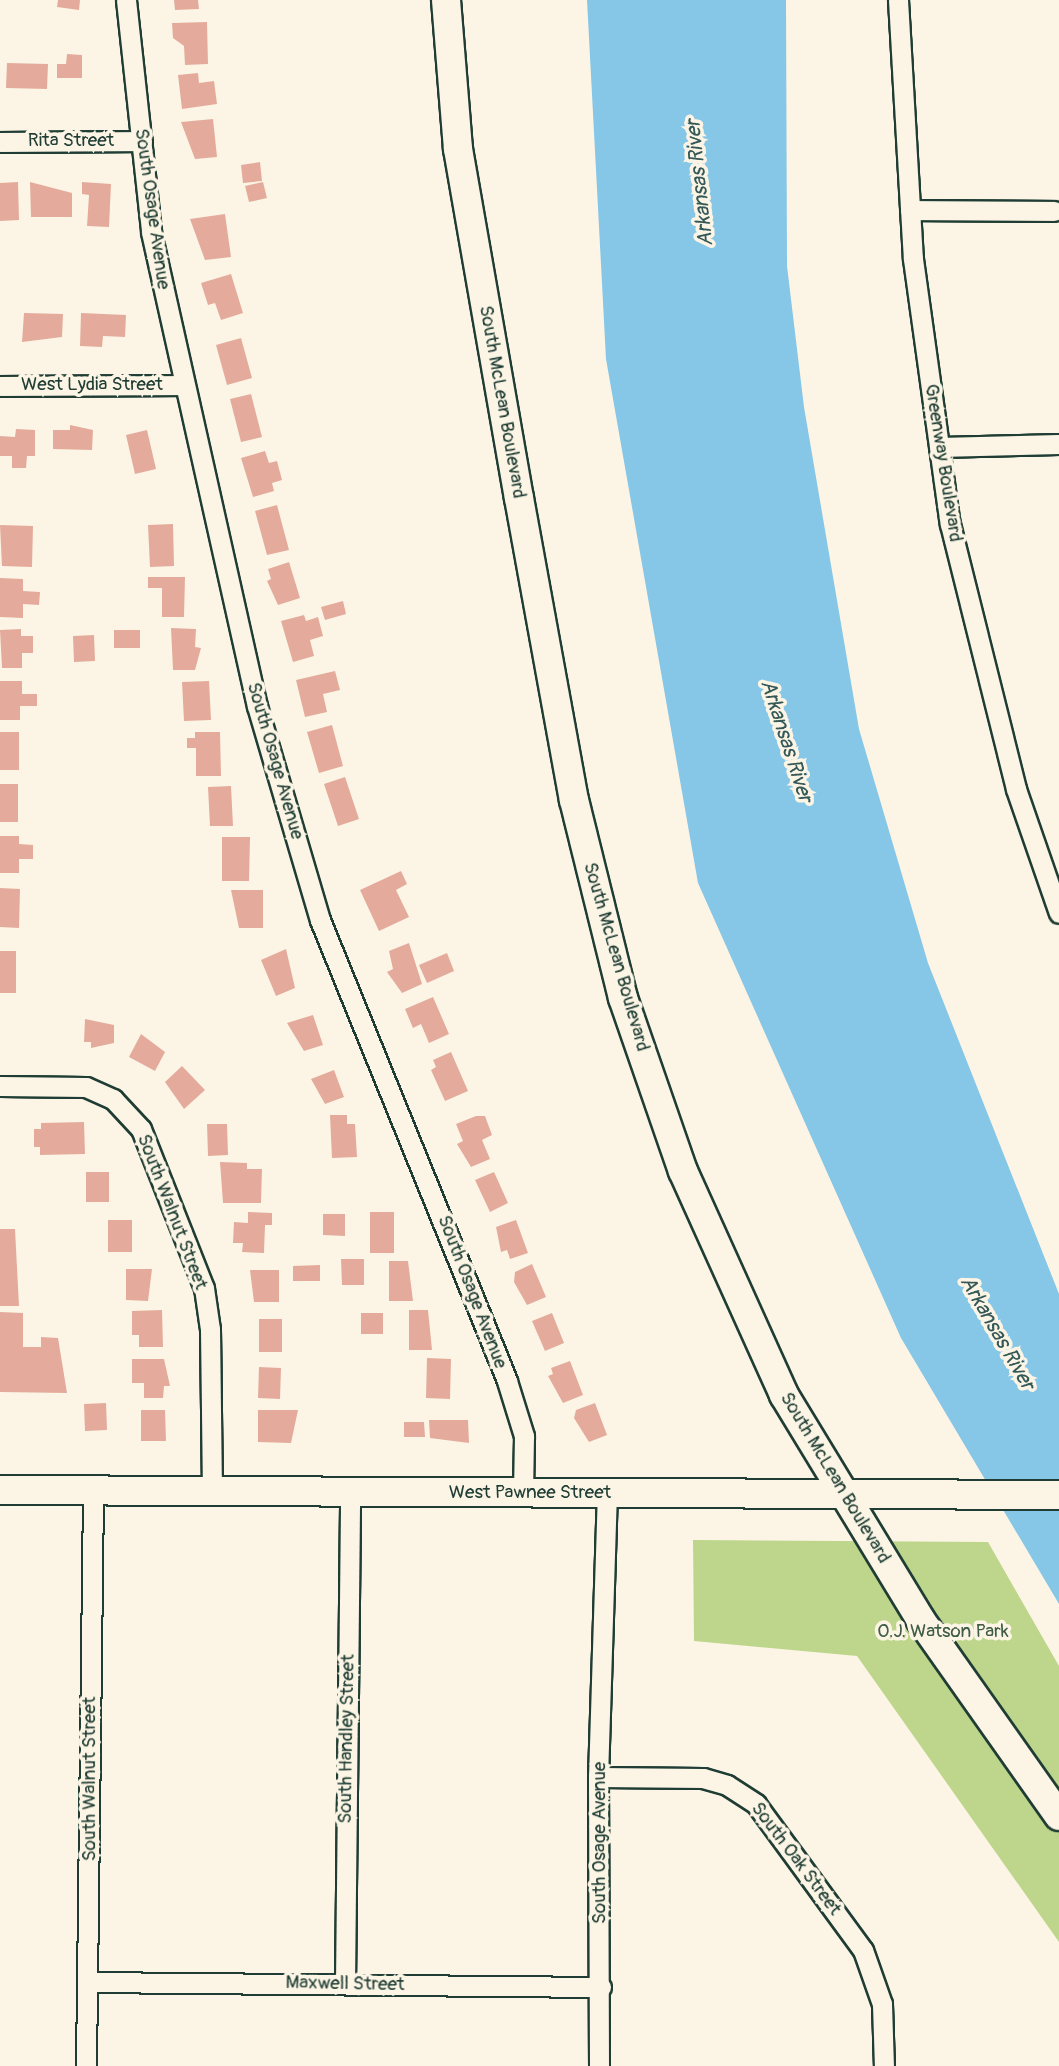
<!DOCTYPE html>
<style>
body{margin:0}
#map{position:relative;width:1059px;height:2066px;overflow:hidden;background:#fcf5e5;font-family:Pangolin,sans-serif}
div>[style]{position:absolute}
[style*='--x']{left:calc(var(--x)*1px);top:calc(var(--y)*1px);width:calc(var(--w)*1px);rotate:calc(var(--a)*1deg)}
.green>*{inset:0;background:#bed68c}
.water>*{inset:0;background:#86c6e7}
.building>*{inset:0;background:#e4ab9c}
.roads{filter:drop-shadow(2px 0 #1f3d34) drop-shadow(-2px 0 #1f3d34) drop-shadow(0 2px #1f3d34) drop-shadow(0 -2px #1f3d34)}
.street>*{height:19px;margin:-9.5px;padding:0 9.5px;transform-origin:9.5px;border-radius:9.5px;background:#fcf5e5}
.secondary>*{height:28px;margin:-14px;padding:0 14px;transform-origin:14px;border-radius:14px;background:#fcf5e5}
span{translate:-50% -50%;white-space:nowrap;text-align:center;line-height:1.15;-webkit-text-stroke:7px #fcf5e5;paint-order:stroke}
.street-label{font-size:19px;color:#1f3d34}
.park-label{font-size:19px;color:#3f5c46}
.water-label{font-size:21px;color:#345858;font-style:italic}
</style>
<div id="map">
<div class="green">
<div style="clip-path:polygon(693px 1540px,988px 1542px,1059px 1666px,1059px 1942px,857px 1656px,694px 1641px)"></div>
</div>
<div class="water">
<div style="clip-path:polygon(587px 0,786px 0,787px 266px,804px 407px,859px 729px,928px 963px,1059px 1294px,1059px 1604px,901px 1338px,698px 883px,606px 359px)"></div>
</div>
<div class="building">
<div style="clip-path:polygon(58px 0,80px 0,79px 10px,57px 7px)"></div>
<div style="clip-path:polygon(174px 0,198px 0,199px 9px,175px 10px)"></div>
<div style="clip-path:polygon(207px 22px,208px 64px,185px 65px,184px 46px,173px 38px,172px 23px)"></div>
<div style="clip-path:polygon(67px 54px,82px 55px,82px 78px,57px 78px,57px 64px,66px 64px)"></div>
<div style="clip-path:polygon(7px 63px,48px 64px,47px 89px,6px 88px)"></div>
<div style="clip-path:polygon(198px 73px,199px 83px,214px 81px,217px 104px,182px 109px,178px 75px)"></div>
<div style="clip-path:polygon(213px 119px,217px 157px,195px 159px,181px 122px)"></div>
<div style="clip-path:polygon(260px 162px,262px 181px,243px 183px,241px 165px)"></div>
<div style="clip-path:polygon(18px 182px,19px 220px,0 221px,0 183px)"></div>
<div style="clip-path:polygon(30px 182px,72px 193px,72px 217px,31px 217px)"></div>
<div style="clip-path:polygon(82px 182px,111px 184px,109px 227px,87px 226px,89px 195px,82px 194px)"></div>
<div style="clip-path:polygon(263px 182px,267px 198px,249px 202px,245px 186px)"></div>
<div style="clip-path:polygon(225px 214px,231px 257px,205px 260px,190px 219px)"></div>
<div style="clip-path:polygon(231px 274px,243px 313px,221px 320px,215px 303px,208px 305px,201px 283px)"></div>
<div style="clip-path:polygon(24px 313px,63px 314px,62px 337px,22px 342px)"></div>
<div style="clip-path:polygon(81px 313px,126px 315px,125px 337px,103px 336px,102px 347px,80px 346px)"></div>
<div style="clip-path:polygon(241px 338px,252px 378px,227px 385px,216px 345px)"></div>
<div style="clip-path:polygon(251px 394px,262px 437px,241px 442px,230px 399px)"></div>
<div style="clip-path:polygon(70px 425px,93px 430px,92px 450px,53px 449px,53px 430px,70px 430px)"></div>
<div style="clip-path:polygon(16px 429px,35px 430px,35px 456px,27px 456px,26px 468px,12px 468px,12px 456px,0 456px,0 436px,15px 437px)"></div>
<div style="clip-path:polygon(147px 430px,156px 469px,135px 474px,126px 435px)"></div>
<div style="clip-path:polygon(265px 451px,269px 463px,277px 461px,282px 480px,272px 483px,274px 491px,253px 497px,241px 458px)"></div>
<div style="clip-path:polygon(277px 505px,289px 550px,267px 555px,255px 511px)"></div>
<div style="clip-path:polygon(173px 524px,174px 566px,150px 567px,148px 525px)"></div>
<div style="clip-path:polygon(0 525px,33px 526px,32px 567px,2px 566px)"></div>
<div style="clip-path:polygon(289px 562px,300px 598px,278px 605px,267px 581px,271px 579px,268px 569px)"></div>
<div style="clip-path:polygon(148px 577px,185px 577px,184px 617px,162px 617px,162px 588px,148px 588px)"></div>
<div style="clip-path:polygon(0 578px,23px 579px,23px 591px,40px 592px,39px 605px,23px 604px,23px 618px,0 617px)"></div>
<div style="clip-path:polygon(343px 601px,346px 614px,325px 620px,321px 607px)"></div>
<div style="clip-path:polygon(304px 615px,306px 621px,318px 617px,323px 636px,310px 640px,314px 656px,293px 662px,281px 621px)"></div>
<div style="clip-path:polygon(171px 628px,196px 629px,195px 647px,201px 648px,195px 670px,173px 670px)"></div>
<div style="clip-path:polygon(21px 629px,21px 636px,33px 636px,33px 653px,22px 653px,22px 668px,2px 668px,0 630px)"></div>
<div style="clip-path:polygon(114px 630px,140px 630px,140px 648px,114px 648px)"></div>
<div style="clip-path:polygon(94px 635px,95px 661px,74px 662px,73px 636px)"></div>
<div style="clip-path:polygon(335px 671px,340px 690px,323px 694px,327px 712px,305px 717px,296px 680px)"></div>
<div style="clip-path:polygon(0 681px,22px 681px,22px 694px,37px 694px,37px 706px,20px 706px,20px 720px,0 720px)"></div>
<div style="clip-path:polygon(209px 681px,211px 720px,184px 721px,182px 682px)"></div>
<div style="clip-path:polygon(332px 725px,343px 766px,319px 773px,307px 732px)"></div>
<div style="clip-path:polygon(0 732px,19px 732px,19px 770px,0 770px)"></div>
<div style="clip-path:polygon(195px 732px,220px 732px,221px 776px,196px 776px,196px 748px,187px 748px,187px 738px,195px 738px)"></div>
<div style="clip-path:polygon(345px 777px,359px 819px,338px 826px,324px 784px)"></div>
<div style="clip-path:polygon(0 784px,18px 784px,18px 822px,0 822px)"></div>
<div style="clip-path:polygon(231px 786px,233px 826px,210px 826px,208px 787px)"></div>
<div style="clip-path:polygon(0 836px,19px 836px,19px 844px,33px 845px,33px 859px,19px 859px,19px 873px,0 873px)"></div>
<div style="clip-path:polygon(222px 837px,250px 837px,249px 881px,222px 881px)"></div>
<div style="clip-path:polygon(401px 871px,407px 884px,396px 890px,409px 917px,379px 931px,360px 890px)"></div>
<div style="clip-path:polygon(0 888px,20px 889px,19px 928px,0 927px)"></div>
<div style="clip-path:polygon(231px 890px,263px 890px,263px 928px,239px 928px)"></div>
<div style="clip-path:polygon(409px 943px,422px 984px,402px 993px,387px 972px,393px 969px,389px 951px)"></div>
<div style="clip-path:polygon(286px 949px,295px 988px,276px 996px,261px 960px)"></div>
<div style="clip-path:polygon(0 951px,16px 951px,16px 993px,0 993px)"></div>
<div style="clip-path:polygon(447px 953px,454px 971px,427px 983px,419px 965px)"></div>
<div style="clip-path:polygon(433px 997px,449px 1034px,429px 1043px,421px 1024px,413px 1028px,405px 1009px)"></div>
<div style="clip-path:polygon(313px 1015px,323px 1045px,304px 1051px,287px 1023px)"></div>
<div style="clip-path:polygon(85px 1019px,114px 1025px,114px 1043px,91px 1048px,91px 1042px,84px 1042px)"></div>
<div style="clip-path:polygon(141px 1034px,165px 1052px,155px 1071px,129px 1057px)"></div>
<div style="clip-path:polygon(451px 1052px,468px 1091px,445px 1101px,431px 1070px,436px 1067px,433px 1060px)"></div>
<div style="clip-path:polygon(182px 1066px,205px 1090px,184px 1109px,165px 1082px)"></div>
<div style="clip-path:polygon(334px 1070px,344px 1097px,325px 1104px,311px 1079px)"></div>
<div style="clip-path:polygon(330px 1115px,347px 1115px,347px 1124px,355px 1124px,357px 1157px,332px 1158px)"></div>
<div style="clip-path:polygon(476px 1116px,485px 1116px,492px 1135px,482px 1140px,490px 1159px,471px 1167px,457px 1144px,463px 1141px,456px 1124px)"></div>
<div style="clip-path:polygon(84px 1122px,85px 1154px,40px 1155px,40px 1147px,34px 1147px,34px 1129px,41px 1129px,41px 1123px)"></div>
<div style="clip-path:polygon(207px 1124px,227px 1124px,228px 1155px,208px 1156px)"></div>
<div style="clip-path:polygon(220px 1162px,247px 1163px,247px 1169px,262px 1169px,261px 1203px,223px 1203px)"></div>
<div style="clip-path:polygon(86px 1172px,109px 1172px,109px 1202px,86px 1202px)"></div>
<div style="clip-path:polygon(494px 1172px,508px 1203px,490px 1212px,475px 1180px)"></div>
<div style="clip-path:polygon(248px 1212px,272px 1213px,272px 1225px,265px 1225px,264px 1253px,242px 1252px,243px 1243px,233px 1243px,234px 1222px,248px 1223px)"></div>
<div style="clip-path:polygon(370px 1212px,394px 1212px,394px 1253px,370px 1253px)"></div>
<div style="clip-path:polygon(323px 1214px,345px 1214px,345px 1236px,323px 1235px)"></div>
<div style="clip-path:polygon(108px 1220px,132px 1220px,132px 1252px,108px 1252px)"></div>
<div style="clip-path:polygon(516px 1220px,528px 1253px,510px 1259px,507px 1250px,501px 1252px,496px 1227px)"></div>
<div style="clip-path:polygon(0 1229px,15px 1229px,19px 1306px,0 1306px)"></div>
<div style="clip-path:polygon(341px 1259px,364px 1259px,364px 1285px,342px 1285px)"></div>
<div style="clip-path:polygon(389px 1261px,408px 1261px,413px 1301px,389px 1301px)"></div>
<div style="clip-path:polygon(532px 1264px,546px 1297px,527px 1305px,514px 1282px,515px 1272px)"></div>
<div style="clip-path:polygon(320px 1265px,320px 1281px,293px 1281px,293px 1266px)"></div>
<div style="clip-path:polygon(126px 1269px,152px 1269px,148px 1301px,126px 1300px)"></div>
<div style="clip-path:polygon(250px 1270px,279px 1270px,279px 1302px,254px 1302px)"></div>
<div style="clip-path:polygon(162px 1310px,163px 1347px,139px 1347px,139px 1335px,132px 1335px,132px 1311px)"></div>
<div style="clip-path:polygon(409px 1310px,428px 1310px,432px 1350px,409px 1350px)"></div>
<div style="clip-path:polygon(0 1312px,23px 1313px,23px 1347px,41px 1347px,41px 1337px,58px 1338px,67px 1393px,0 1392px)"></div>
<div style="clip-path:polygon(361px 1313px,383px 1313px,383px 1334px,361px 1334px)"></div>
<div style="clip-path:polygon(552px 1313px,564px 1343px,545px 1351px,532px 1321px)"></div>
<div style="clip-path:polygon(259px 1319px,282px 1319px,282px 1352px,259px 1352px)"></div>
<div style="clip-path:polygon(427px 1358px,451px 1359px,450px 1399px,426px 1398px)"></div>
<div style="clip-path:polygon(132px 1359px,164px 1359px,170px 1386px,164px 1386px,163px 1398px,144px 1398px,144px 1383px,132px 1383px)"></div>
<div style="clip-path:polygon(570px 1361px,583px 1395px,563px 1403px,548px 1376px,553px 1374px,551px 1368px)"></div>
<div style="clip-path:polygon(259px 1367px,281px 1368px,280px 1399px,258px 1398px)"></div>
<div style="clip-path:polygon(106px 1403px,107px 1430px,85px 1431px,84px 1404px)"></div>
<div style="clip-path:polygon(595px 1403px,607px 1435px,589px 1442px,574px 1418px,576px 1410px)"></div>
<div style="clip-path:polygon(141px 1410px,165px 1410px,166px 1441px,141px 1441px)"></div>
<div style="clip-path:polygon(258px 1410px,298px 1410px,291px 1443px,258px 1442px)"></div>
<div style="clip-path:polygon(429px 1420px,468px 1420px,469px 1443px,430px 1438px)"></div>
<div style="clip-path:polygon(404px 1422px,424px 1422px,425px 1437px,404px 1437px)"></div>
</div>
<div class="roads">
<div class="street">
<div style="--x:126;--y:0;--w:233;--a:83.8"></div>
<div style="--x:151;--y:232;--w:486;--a:77.4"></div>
<div style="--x:257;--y:706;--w:223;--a:73.6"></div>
<div style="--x:320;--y:920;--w:497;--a:67.9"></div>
<div style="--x:507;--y:1381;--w:58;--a:72.8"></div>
<div style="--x:524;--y:1436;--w:57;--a:91"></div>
<div style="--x:898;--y:0;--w:259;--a:86.7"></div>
<div style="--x:913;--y:259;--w:268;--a:82.1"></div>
<div style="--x:950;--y:524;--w:273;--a:76"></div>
<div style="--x:1016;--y:789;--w:131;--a:70.9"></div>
<div style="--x:0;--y:142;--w:142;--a:-0.4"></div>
<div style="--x:910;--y:210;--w:144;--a:0.4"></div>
<div style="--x:0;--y:386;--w:183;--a:-0.3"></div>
<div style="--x:939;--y:447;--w:120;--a:-1.4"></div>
<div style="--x:0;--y:1086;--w:86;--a:0.7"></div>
<div style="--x:86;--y:1087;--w:30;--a:24"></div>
<div style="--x:113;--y:1099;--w:41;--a:47"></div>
<div style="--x:141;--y:1129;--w:171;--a:68.4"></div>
<div style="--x:204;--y:1288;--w:41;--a:81.7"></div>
<div style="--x:210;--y:1329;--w:164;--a:89.3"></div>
<div style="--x:598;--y:1777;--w:105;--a:0.5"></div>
<div style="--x:703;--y:1778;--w:25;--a:16"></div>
<div style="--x:727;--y:1785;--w:35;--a:33"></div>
<div style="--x:756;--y:1804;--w:181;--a:53.8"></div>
<div style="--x:863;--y:1950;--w:57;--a:70.6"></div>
<div style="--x:882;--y:2004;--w:62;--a:88.2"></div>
<div style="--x:89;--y:1982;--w:512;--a:0.56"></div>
<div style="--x:345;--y:1984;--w:491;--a:-89.4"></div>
<div style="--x:86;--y:2066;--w:576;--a:-89.3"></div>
<div style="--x:599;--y:2066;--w:289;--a:-90.2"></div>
<div style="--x:598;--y:1777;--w:284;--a:-88.2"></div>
</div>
<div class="secondary">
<div style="--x:446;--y:0;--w:149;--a:85.4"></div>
<div style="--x:458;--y:149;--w:354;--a:80.1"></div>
<div style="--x:519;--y:498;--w:307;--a:79.7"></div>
<div style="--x:574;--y:800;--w:204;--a:76.1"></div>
<div style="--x:623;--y:998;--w:183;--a:70.9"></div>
<div style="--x:683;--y:1171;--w:246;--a:65.7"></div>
<div style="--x:784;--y:1395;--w:262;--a:58.7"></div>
<div style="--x:920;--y:1619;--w:241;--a:54.8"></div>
<div style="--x:0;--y:1490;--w:1059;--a:0.27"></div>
</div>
</div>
<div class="street-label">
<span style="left:71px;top:141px">Rita Street</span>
<span style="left:152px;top:209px;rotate:82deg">South Osage Avenue</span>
<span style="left:92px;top:385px">West Lydia Street</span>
<span style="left:502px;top:402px;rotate:80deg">South McLean Boulevard</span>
<span style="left:943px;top:463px;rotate:81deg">Greenway Boulevard</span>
<span style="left:275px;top:761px;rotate:74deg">South Osage Avenue</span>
<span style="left:616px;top:957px;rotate:74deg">South McLean Boulevard</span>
<span style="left:172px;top:1212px;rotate:69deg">South Walnut Street</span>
<span style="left:472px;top:1292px;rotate:69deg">South Osage Avenue</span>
<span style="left:835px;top:1478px;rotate:59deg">South McLean Boulevard</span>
<span style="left:530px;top:1493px">West Pawnee Street</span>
<span style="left:347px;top:1739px;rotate:-89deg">South Handley Street</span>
<span style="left:90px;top:1779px;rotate:-90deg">South Walnut Street</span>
<span style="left:600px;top:1843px;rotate:-90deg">South Osage Avenue</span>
<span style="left:796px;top:1859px;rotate:53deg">South Oak Street</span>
<span style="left:345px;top:1984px;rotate:1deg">Maxwell Street</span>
</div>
<div class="park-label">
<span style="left:943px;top:1632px">O.J. Watson Park</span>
</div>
<div class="water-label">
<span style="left:700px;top:183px;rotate:-96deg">Arkansas River</span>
<span style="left:786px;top:741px;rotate:72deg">Arkansas River</span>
<span style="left:997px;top:1333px;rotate:60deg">Arkansas River</span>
</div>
</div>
